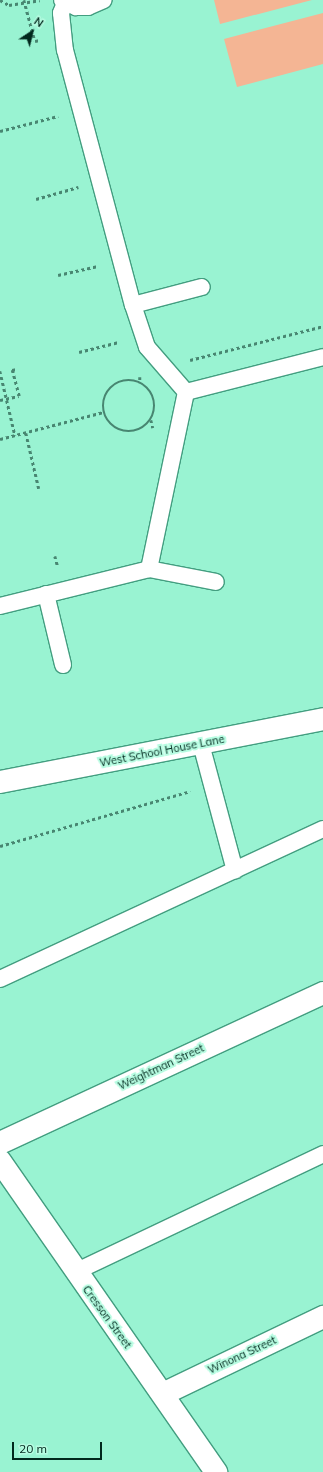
<!DOCTYPE html>
<style>
body{margin:0}
#map{position:relative;width:323px;height:1472px;overflow:hidden;background:#99f3d2;font-family:Mulish,sans-serif}
div>[style]{position:absolute}
[style*='--x']{left:calc(var(--x)*1px);top:calc(var(--y)*1px);width:calc(var(--w)*1px);rotate:calc(var(--a)*1deg)}
.green>*{inset:0;background:#f4b594}
.path>*{height:2.5px;margin-top:-1.25px;transform-origin:0;background:repeating-linear-gradient(90deg,#488671 0 3px,transparent 0 6px)}
.path>.ring{margin:-1.25px;padding:0;box-sizing:content-box;background:none;border:2.5px solid #488671;border-radius:50%}
.roads{filter:drop-shadow(1px 0 #439e80) drop-shadow(-1px 0 #439e80) drop-shadow(0 1px #439e80) drop-shadow(0 -1px #439e80)}
.service>*{height:16px;margin:-8px;padding:0 8px;transform-origin:8px;border-radius:8px;background:#fff}
.minor>*{height:22px;margin:-11px;padding:0 11px;transform-origin:11px;border-radius:11px;background:#fff}
span{translate:-50% -50%;white-space:nowrap;text-align:center;line-height:1.15;-webkit-text-stroke:4px #b6fce1;paint-order:stroke}
.street-label{font-size:11px;color:#01281d}
.north{position:absolute;left:12px;top:12px;width:40px;height:40px;-webkit-text-stroke:3px #b6fce1;paint-order:stroke;rotate:35deg;font-size:11px;font-weight:700;line-height:16px;text-align:center;color:#01281d}
.north::after{content:'';display:block;margin:auto;width:14px;height:18px;background:#01281d;clip-path:polygon(50% 0,100% 100%,50% 72%,0 100%)}
.scale{position:absolute;left:12px;top:1442px;width:90px;height:18px;box-sizing:border-box;border:2px solid #01281d;border-top:0;padding-left:5px;font-size:12px;line-height:14px;white-space:nowrap;color:#01281d;-webkit-text-stroke:3px #b6fce1;paint-order:stroke}
</style>
<div id="map">
<div class="green">
<div style="clip-path:polygon(214px 0,312px 0,220px 24px)"></div>
<div style="clip-path:polygon(323px 13px,323px 64px,237px 87px,224px 39px)"></div>
</div>
<div class="path">
<div style="--x:0;--y:0;--w:10;--a:29"></div>
<div style="--x:9;--y:5;--w:31;--a:-9"></div>
<div style="--x:24;--y:0;--w:42;--a:75"></div>
<div style="--x:35;--y:41;--w:5;--a:-11"></div>
<div style="--x:0;--y:131;--w:60;--a:-14.5"></div>
<div style="--x:36;--y:199;--w:44;--a:-15.9"></div>
<div style="--x:58;--y:275;--w:41;--a:-12.7"></div>
<div style="--x:79;--y:352;--w:41;--a:-14"></div>
<div style="--x:190;--y:360;--w:137;--a:-14.3"></div>
<div style="--x:0;--y:371;--w:66;--a:76.8"></div>
<div style="--x:140;--y:377;--w:6;--a:90"></div>
<div class="ring" style="left:103px;top:380px;width:49.5px;height:49.5px"></div>
<div style="--x:0;--y:400;--w:19;--a:-12"></div>
<div style="--x:19;--y:396;--w:27;--a:-105"></div>
<div style="--x:12;--y:370;--w:5;--a:-11"></div>
<div style="--x:151;--y:420;--w:8;--a:76"></div>
<div style="--x:26;--y:433;--w:57;--a:76.9"></div>
<div style="--x:0;--y:439;--w:107;--a:-14.6"></div>
<div style="--x:55;--y:556;--w:11;--a:75"></div>
<div style="--x:0;--y:846;--w:198;--a:-16.1"></div>
</div>
<div class="roads">
<div class="service">
<div style="--x:62;--y:0;--w:16;--a:27"></div>
<div style="--x:76;--y:7;--w:12;--a:0"></div>
<div style="--x:88;--y:7;--w:17;--a:-24"></div>
<div style="--x:65;--y:3;--w:11;--a:112"></div>
<div style="--x:61;--y:13;--w:37;--a:84"></div>
<div style="--x:65;--y:50;--w:264;--a:75.1"></div>
<div style="--x:133;--y:305;--w:71;--a:-14.6"></div>
<div style="--x:133;--y:305;--w:44;--a:71.6"></div>
<div style="--x:147;--y:347;--w:60;--a:49.1"></div>
<div style="--x:186;--y:392;--w:181;--a:101.8"></div>
<div style="--x:149;--y:569;--w:68;--a:11"></div>
<div style="--x:186;--y:392;--w:141;--a:-14.3"></div>
<div style="--x:46;--y:594;--w:73;--a:76.5"></div>
<div style="--x:0;--y:606;--w:154;--a:-13.9"></div>
<div style="--x:201;--y:744;--w:131;--a:75"></div>
<div style="--x:0;--y:979;--w:356;--a:-24.9"></div>
<div style="--x:75;--y:1272;--w:275;--a:-25.4"></div>
</div>
<div class="minor">
<div style="--x:0;--y:782;--w:329;--a:-11"></div>
<div style="--x:0;--y:1143;--w:356;--a:-24.9"></div>
<div style="--x:0;--y:1161;--w:379;--a:55.2"></div>
<div style="--x:163;--y:1394;--w:178;--a:-25.7"></div>
</div>
</div>
<div class="street-label">
<span style="left:162px;top:751px;rotate:-11deg">West School House Lane</span>
<span style="left:161px;top:1067px;rotate:-25deg">Weightman Street</span>
<span style="left:107px;top:1317px;rotate:54deg">Cresson Street</span>
<span style="left:242px;top:1355px;rotate:-25deg">Winona Street</span>
</div>
<div class="north">N</div>
<div class="scale">20 m</div>
</div>
